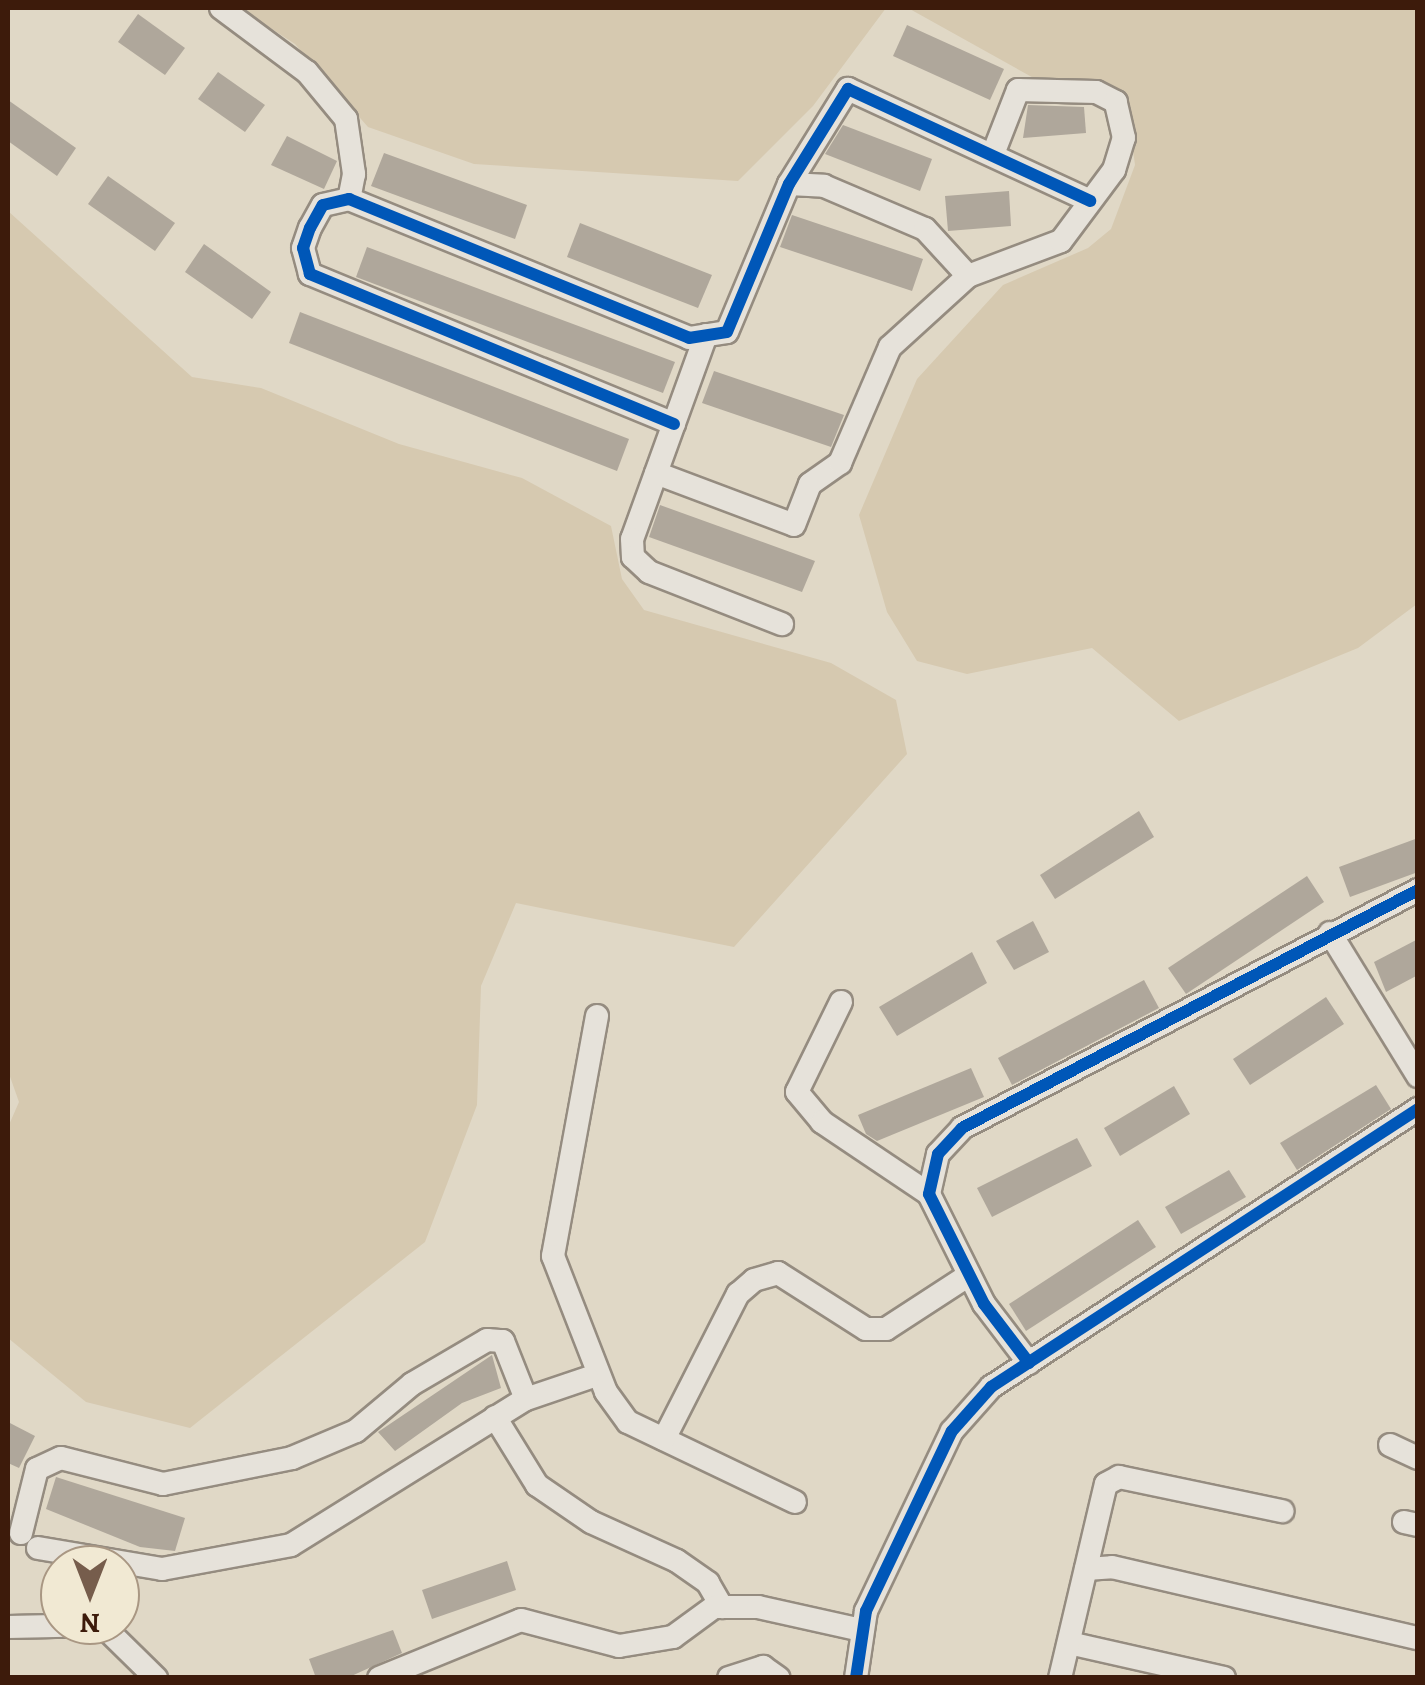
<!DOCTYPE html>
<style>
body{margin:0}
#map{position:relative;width:1425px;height:1685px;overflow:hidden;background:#e0d8c6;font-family:Alegreya,serif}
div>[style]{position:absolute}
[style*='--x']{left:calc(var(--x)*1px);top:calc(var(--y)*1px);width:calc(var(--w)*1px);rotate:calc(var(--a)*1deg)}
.green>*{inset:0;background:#d6c9b0}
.building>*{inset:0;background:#afa79b}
.roads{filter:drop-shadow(2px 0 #958c80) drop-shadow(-2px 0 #958c80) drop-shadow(0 2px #958c80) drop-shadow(0 -2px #958c80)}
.minor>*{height:22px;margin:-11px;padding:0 11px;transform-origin:11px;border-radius:11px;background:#e6e2da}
.cycleway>*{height:12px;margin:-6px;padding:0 6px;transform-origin:6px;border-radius:6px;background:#0057b8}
span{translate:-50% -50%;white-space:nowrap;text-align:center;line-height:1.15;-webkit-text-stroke:8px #f1e9d3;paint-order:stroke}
.frame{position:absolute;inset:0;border:10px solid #3d1b0b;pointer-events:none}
.north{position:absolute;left:40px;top:1545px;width:100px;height:100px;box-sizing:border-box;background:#f1e9d3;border:2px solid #a99783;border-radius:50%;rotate:180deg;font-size:28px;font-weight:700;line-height:40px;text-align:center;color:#3d1b0b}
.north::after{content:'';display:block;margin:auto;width:35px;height:45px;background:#765d4c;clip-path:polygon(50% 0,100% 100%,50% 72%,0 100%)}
</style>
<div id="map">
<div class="green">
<div style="clip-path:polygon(240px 8px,886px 8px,813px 106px,738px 181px,474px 164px,368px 127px,295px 44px)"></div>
<div style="clip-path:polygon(908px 8px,1417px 8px,1417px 604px,1358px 648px,1179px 721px,1092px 648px,967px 674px,917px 661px,887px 612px,859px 515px,917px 379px,1003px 285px,1088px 248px,1111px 229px,1135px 165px,1126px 96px,1095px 82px,1048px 86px)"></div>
<div style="clip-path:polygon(8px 211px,192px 377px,261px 388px,399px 444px,522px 478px,611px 526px,622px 579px,644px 610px,831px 663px,896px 700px,907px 754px,734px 947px,516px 903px,481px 986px,477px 1105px,425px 1242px,190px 1428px,86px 1402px,8px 1338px,8px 1127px,19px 1102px,8px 1071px)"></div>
</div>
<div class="building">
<div style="clip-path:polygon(138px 14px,185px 48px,165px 75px,118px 42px)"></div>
<div style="clip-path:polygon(907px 25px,1004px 69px,990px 100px,893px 56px)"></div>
<div style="clip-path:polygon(218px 72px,265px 105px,245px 132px,198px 99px)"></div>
<div style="clip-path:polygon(8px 100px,76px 148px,57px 176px,8px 141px)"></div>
<div style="clip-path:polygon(1028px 105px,1084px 107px,1086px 133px,1023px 138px)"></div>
<div style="clip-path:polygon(843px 125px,932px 159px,920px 191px,825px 154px)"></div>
<div style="clip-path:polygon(287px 136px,337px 161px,324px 189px,271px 165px)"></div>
<div style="clip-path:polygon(384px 153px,527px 205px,515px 239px,371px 186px)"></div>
<div style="clip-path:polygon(108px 176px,175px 223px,155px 251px,88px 204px)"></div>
<div style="clip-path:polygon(1009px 191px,1011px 226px,948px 231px,945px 196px)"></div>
<div style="clip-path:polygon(792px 215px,923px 259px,912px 291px,780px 247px)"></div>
<div style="clip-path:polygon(580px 223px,712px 275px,698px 308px,567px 257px)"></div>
<div style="clip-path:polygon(204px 244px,271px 292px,252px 319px,185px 272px)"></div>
<div style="clip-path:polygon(367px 247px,675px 362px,663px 393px,356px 277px)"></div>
<div style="clip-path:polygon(300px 312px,629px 439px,617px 471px,289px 343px)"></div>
<div style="clip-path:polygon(714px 371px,844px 415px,831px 447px,702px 403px)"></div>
<div style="clip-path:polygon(660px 505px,815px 561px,802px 592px,649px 537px)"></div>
<div style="clip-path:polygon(1139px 811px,1154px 837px,1055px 899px,1040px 875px)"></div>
<div style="clip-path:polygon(1418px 838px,1418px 872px,1350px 897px,1339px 867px)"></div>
<div style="clip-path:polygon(1307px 876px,1324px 902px,1186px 994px,1168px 968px)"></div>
<div style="clip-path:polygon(1033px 921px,1049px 952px,1014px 970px,996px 941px)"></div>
<div style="clip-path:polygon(1418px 939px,1418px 975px,1386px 992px,1374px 962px)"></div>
<div style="clip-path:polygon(972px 952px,987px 983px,897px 1036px,879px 1007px)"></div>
<div style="clip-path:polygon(1144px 980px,1159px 1008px,1012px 1085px,998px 1058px)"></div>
<div style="clip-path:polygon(1326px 997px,1344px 1024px,1250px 1085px,1233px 1059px)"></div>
<div style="clip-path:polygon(971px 1068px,984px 1097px,877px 1141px,866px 1134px,858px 1115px)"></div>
<div style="clip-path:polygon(1376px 1085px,1391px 1109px,1297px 1170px,1280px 1143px)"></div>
<div style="clip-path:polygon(1174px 1086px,1190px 1114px,1120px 1156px,1104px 1128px)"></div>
<div style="clip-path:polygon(1077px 1138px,1092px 1166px,992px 1217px,977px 1188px)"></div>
<div style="clip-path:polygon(1229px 1170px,1246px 1197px,1181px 1234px,1165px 1207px)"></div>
<div style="clip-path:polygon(1138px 1220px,1156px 1247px,1026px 1331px,1009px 1304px)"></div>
<div style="clip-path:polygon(492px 1355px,501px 1388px,462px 1403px,395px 1451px,378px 1432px)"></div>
<div style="clip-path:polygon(8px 1422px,35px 1436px,19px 1468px,8px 1463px)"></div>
<div style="clip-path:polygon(56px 1477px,185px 1518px,175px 1551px,140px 1547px,46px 1509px)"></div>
<div style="clip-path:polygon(507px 1561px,516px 1590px,432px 1619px,422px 1590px)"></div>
<div style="clip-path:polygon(393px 1630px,402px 1653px,347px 1678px,316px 1678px,309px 1659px)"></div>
</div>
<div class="roads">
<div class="minor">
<div style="--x:221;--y:8;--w:107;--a:36.7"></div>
<div style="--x:307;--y:72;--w:61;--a:50.3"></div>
<div style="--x:346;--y:119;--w:56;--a:81.7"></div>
<div style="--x:354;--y:174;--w:25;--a:101"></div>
<div style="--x:789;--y:184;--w:35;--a:3"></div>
<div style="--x:824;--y:186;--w:110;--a:23.1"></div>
<div style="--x:925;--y:229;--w:64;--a:47.5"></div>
<div style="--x:706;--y:335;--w:217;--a:109.9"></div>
<div style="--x:632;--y:539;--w:18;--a:87"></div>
<div style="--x:633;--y:557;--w:22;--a:43"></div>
<div style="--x:649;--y:572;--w:143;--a:21.4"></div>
<div style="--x:674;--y:424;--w:394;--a:-157.6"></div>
<div style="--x:310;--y:274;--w:27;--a:-105"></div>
<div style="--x:303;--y:248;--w:21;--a:-71"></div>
<div style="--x:310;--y:228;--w:26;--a:-61"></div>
<div style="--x:323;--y:205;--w:27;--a:-13"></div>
<div style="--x:349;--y:199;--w:367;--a:22.2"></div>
<div style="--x:689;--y:338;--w:38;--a:-9"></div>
<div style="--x:727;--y:332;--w:160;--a:-67.3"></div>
<div style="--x:789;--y:184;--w:112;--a:-58.2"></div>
<div style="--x:848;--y:89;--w:267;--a:24.8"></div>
<div style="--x:656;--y:473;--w:147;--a:20.6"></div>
<div style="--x:794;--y:525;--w:44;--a:-68.7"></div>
<div style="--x:810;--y:484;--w:37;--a:-35"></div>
<div style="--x:840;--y:463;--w:126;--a:-66.7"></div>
<div style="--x:890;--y:347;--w:105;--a:-42.3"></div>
<div style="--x:968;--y:276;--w:99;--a:-20.6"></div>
<div style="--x:1061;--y:241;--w:89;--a:-53.3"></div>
<div style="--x:1114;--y:170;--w:34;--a:-73"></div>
<div style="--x:1124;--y:138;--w:37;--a:-103"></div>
<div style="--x:1116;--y:102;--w:22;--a:-153"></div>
<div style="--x:1096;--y:92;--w:78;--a:-178.5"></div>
<div style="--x:1018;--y:90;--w:69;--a:111.3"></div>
<div style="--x:1330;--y:933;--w:168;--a:58.4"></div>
<div style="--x:841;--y:1002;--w:100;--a:116.1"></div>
<div style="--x:797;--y:1092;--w:39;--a:50"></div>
<div style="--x:822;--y:1122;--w:129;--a:33.9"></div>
<div style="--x:597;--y:1016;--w:244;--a:100.4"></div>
<div style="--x:553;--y:1256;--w:146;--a:68.7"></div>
<div style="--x:606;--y:1392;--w:37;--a:54"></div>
<div style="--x:628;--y:1422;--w:185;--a:25.6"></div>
<div style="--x:1029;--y:1363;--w:74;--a:-127.3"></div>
<div style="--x:984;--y:1304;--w:123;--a:-116.6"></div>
<div style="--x:929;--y:1194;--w:41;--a:-77.3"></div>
<div style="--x:938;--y:1154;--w:35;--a:-47"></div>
<div style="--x:962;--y:1128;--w:514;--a:-27.56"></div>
<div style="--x:495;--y:1417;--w:80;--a:58.3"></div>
<div style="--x:537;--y:1485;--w:65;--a:34.4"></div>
<div style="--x:591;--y:1522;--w:94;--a:24.4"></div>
<div style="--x:677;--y:1561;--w:38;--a:35"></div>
<div style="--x:708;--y:1583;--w:28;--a:60"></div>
<div style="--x:664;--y:1439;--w:163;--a:-63"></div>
<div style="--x:738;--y:1294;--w:21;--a:-41"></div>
<div style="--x:754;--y:1280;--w:25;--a:-16"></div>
<div style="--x:778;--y:1273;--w:104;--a:32.5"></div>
<div style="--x:866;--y:1329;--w:20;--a:0"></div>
<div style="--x:886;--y:1329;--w:99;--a:-33"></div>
<div style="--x:1390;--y:1445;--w:31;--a:25"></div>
<div style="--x:1404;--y:1522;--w:14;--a:12"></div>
<div style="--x:21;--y:1533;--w:66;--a:-76"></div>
<div style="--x:37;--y:1469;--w:26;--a:-25"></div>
<div style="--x:61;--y:1458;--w:105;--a:14.3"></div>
<div style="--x:163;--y:1484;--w:132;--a:-11.4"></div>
<div style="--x:292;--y:1458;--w:69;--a:-22.9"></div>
<div style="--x:356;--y:1431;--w:73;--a:-40"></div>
<div style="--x:412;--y:1384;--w:87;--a:-30.4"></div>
<div style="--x:487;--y:1340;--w:16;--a:4"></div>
<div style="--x:503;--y:1341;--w:62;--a:68.4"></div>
<div style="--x:38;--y:1548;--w:126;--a:9.6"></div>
<div style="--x:162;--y:1569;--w:131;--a:-10.5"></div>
<div style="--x:291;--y:1545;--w:277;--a:-31.9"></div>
<div style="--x:526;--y:1399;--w:65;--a:-18.7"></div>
<div style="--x:1086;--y:1569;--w:26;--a:-4"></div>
<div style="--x:1112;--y:1567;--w:314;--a:13.1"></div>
<div style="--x:102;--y:1625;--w:76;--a:44.5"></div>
<div style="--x:8;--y:1627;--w:95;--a:-1.2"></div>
<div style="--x:1069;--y:1643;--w:159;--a:12.7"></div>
<div style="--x:379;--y:1678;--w:153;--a:-22.2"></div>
<div style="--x:521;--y:1620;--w:101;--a:14.9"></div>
<div style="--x:619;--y:1646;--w:55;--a:-9.5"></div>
<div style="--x:673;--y:1637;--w:51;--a:-36.2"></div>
<div style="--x:714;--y:1607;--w:44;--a:0"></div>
<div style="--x:758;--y:1607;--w:107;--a:12.5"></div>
<div style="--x:729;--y:1678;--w:36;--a:-18"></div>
<div style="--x:763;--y:1667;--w:19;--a:35"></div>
<div style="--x:856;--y:1678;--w:68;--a:-81.5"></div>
<div style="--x:866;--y:1611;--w:199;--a:-64.5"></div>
<div style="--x:952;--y:1431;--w:59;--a:-48.4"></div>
<div style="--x:991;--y:1387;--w:510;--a:-33.07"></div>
<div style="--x:1060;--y:1678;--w:199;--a:-76.7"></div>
<div style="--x:1106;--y:1484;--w:15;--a:-28"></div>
<div style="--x:1119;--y:1477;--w:167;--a:11.8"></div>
</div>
</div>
<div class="cycleway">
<div style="--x:674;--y:424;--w:394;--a:-157.6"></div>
<div style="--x:310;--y:274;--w:27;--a:-105"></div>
<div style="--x:303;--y:248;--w:21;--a:-71"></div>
<div style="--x:310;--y:228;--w:26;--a:-61"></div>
<div style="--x:323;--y:205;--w:27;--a:-13"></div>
<div style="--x:349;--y:199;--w:367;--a:22.2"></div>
<div style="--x:689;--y:338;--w:38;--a:-9"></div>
<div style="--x:727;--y:332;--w:160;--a:-67.3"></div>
<div style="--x:789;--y:184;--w:112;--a:-58.2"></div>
<div style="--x:848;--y:89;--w:267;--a:24.8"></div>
<div style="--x:1029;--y:1363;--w:74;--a:-127.3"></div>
<div style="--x:984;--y:1304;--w:123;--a:-116.6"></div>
<div style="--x:929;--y:1194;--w:41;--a:-77.3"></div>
<div style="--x:938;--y:1154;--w:35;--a:-47"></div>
<div style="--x:962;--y:1128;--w:514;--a:-27.56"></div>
<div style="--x:856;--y:1678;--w:68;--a:-81.5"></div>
<div style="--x:866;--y:1611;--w:199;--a:-64.5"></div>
<div style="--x:952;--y:1431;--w:59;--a:-48.4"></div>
<div style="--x:991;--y:1387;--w:510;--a:-33.07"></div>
</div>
<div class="frame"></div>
<div class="north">N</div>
</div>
